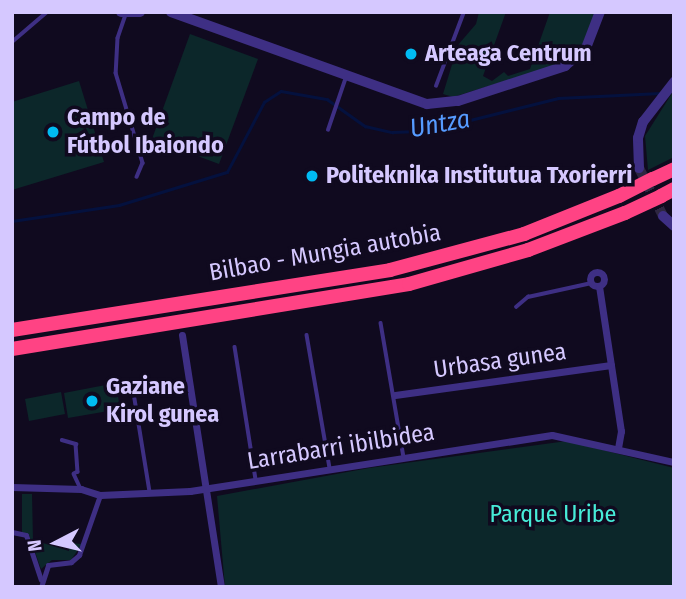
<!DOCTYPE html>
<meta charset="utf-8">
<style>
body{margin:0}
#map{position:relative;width:686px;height:599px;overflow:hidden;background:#100a1f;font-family:"Fira Sans Condensed",sans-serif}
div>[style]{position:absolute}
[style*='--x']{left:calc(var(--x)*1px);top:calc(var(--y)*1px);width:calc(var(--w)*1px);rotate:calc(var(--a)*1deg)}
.green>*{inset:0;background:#0c272a}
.stream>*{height:2.5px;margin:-1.25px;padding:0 1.25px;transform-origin:1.25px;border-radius:1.25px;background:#04113e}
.tertiary-tunnel>*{height:10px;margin-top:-5px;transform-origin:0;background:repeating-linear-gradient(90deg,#2e2641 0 10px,transparent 0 15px)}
.service>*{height:3.5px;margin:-1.75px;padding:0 1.75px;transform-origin:1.75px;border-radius:1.75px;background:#3e2f84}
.pedestrian>*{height:5px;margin:-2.5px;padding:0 2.5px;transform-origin:2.5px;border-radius:2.5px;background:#3e2f84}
.minor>*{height:7px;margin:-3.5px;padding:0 3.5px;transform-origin:3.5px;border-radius:3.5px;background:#3e2f84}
.minor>.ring{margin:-3.5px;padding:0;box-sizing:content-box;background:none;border:7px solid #3e2f84;border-radius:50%}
.tertiary>*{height:10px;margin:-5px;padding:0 5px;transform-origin:5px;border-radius:5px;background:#3e2f84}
.motorway>*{height:14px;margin:-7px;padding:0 7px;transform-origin:7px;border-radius:7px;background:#ff4384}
.motorway-bridge>*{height:14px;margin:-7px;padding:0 7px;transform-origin:7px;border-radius:7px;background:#ff4384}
.dots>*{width:19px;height:19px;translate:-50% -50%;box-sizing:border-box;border:4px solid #100a1f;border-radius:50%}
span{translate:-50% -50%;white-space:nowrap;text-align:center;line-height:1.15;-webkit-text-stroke:7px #100a1f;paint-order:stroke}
.poi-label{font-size:24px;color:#d5c8ff;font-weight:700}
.left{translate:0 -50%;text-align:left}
.street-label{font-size:24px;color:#d5c8ff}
.park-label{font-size:24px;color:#47ecd8}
.water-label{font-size:26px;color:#569bff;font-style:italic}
.frame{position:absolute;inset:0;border:14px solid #d5c8ff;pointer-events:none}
.north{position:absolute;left:21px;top:508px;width:70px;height:70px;-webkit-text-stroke:5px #100a1f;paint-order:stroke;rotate:263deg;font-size:19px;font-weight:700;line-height:28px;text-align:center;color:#d5c8ff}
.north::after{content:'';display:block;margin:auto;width:24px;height:32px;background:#d5c8ff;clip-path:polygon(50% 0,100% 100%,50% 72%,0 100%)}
</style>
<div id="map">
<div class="green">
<div style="clip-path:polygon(479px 12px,506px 12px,483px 76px,492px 81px,504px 72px,508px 76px,530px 69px,550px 12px,595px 12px,582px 46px,563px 63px,453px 97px,443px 94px,458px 45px,476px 24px)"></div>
<div style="clip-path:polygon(190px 34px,258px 59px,219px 164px,152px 139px)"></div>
<div style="clip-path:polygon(79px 81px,104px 162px,12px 190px,12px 102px)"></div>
<div style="clip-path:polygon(674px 90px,674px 157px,648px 170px,645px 136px)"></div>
<div style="clip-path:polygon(116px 383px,120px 409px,68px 418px,64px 393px)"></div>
<div style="clip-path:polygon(61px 392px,65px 414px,29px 421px,25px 399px)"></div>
<div style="clip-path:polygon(567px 441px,674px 468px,674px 587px,225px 587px,217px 496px,369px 468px)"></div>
<div style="clip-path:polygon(22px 494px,32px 494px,33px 540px,69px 551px,69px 543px,82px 544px,71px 560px,52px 560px,41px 569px,29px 535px,22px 532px)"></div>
</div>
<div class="stream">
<div style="--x:12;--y:221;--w:108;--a:-8.5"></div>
<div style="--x:119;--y:205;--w:113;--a:-17"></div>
<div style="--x:227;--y:172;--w:79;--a:-62.1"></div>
<div style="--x:264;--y:102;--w:20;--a:-33"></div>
<div style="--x:281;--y:91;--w:47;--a:9.9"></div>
<div style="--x:327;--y:99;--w:47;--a:35.4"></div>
<div style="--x:365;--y:126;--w:28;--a:13"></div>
<div style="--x:392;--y:132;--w:34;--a:-2"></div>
<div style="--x:426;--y:131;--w:136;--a:-14"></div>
<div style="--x:558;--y:98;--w:102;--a:-2.8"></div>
</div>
<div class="tertiary-tunnel">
<div style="--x:639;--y:168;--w:54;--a:63.4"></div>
</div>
<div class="service">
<div style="--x:126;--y:15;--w:24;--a:109"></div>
<div style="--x:118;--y:38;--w:35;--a:93"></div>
<div style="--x:116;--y:73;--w:94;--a:73.3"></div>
<div style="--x:143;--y:163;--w:15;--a:113"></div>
<div style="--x:12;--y:42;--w:46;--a:-40.6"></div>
<div style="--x:436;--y:86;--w:79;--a:-69.3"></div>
<div style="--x:328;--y:130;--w:56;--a:-71.2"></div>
<div style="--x:516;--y:307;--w:16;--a:-40"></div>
<div style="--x:528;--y:297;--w:66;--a:-12.3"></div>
<div style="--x:381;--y:323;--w:136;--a:80.3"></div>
<div style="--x:307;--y:335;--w:135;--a:80.2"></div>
<div style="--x:235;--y:347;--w:135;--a:81"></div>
<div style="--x:133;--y:387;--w:106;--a:80.8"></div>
<div style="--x:62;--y:440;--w:15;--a:16"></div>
<div style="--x:76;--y:444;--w:28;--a:86"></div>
<div style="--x:78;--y:472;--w:4;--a:153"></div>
<div style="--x:74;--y:474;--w:14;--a:65"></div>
</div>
<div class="pedestrian">
<div style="--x:12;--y:532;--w:14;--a:12"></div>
<div style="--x:26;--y:535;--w:47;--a:71.6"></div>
<div style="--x:41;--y:587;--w:23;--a:-72"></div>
<div style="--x:48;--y:565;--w:23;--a:-7"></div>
<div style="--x:71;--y:562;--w:11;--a:-41"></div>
<div style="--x:79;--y:555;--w:64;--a:-70.7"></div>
</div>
<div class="minor">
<div class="ring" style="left:590px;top:272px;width:7px;height:7px"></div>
<div style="--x:599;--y:286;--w:147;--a:81.4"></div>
<div style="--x:621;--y:431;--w:17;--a:100"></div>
<div style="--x:182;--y:335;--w:255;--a:81.2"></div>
<div style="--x:395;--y:395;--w:218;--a:-7.9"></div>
<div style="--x:12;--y:487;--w:69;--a:1.7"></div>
<div style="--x:81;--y:489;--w:20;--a:18"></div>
<div style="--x:100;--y:495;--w:90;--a:-2.5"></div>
<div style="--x:190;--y:491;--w:366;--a:-8.8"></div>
<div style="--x:552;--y:435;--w:125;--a:12.5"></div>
</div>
<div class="tertiary">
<div style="--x:121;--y:12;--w:19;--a:0"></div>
<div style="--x:171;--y:12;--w:272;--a:19.8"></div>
<div style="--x:427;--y:104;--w:31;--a:-6"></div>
<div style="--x:458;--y:101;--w:113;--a:-18.1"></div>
<div style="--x:565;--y:66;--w:28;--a:-41"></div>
<div style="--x:586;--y:48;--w:39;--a:-69"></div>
<div style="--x:639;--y:168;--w:30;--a:-92"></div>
<div style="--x:638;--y:138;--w:17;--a:-73"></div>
<div style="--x:643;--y:122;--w:51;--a:-52.2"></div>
<div style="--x:663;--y:216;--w:15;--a:42"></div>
</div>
<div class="motorway">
<div style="--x:653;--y:179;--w:23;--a:-25"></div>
<div style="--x:661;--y:196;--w:15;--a:-28"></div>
<div style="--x:12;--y:330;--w:383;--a:-9"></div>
<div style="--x:390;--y:270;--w:139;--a:-15"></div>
<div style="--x:524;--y:234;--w:102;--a:-21.8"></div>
<div style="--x:12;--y:349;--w:402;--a:-9.3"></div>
<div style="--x:409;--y:284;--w:124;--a:-15.9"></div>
<div style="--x:528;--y:250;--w:104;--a:-20.9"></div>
</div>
<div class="motorway-bridge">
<div style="--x:619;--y:196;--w:38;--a:-27"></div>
<div style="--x:625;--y:213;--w:40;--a:-25"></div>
</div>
<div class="dots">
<div style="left:411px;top:54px;background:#00bbf3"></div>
<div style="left:53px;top:132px;background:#00bbf3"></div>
<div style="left:312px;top:176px;background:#00bbf3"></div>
<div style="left:92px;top:401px;background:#00bbf3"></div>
</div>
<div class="poi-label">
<span class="left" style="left:425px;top:54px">Arteaga Centrum</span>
<span class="left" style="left:67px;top:132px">Campo de<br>Fútbol Ibaiondo</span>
<span class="left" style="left:326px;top:176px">Politeknika Institutua Txorierri</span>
<span class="left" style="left:106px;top:401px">Gaziane<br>Kirol gunea</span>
</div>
<div class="street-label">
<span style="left:325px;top:253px;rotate:-10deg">Bilbao - Mungia autobia</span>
<span style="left:500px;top:361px;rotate:-8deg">Urbasa gunea</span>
<span style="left:341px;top:447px;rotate:-9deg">Larrabarri ibilbidea</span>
</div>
<div class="park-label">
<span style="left:553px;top:515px">Parque Uribe</span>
</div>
<div class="water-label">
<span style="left:440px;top:124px;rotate:-10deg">Untza</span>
</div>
<div class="frame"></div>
<div class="north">N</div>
</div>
